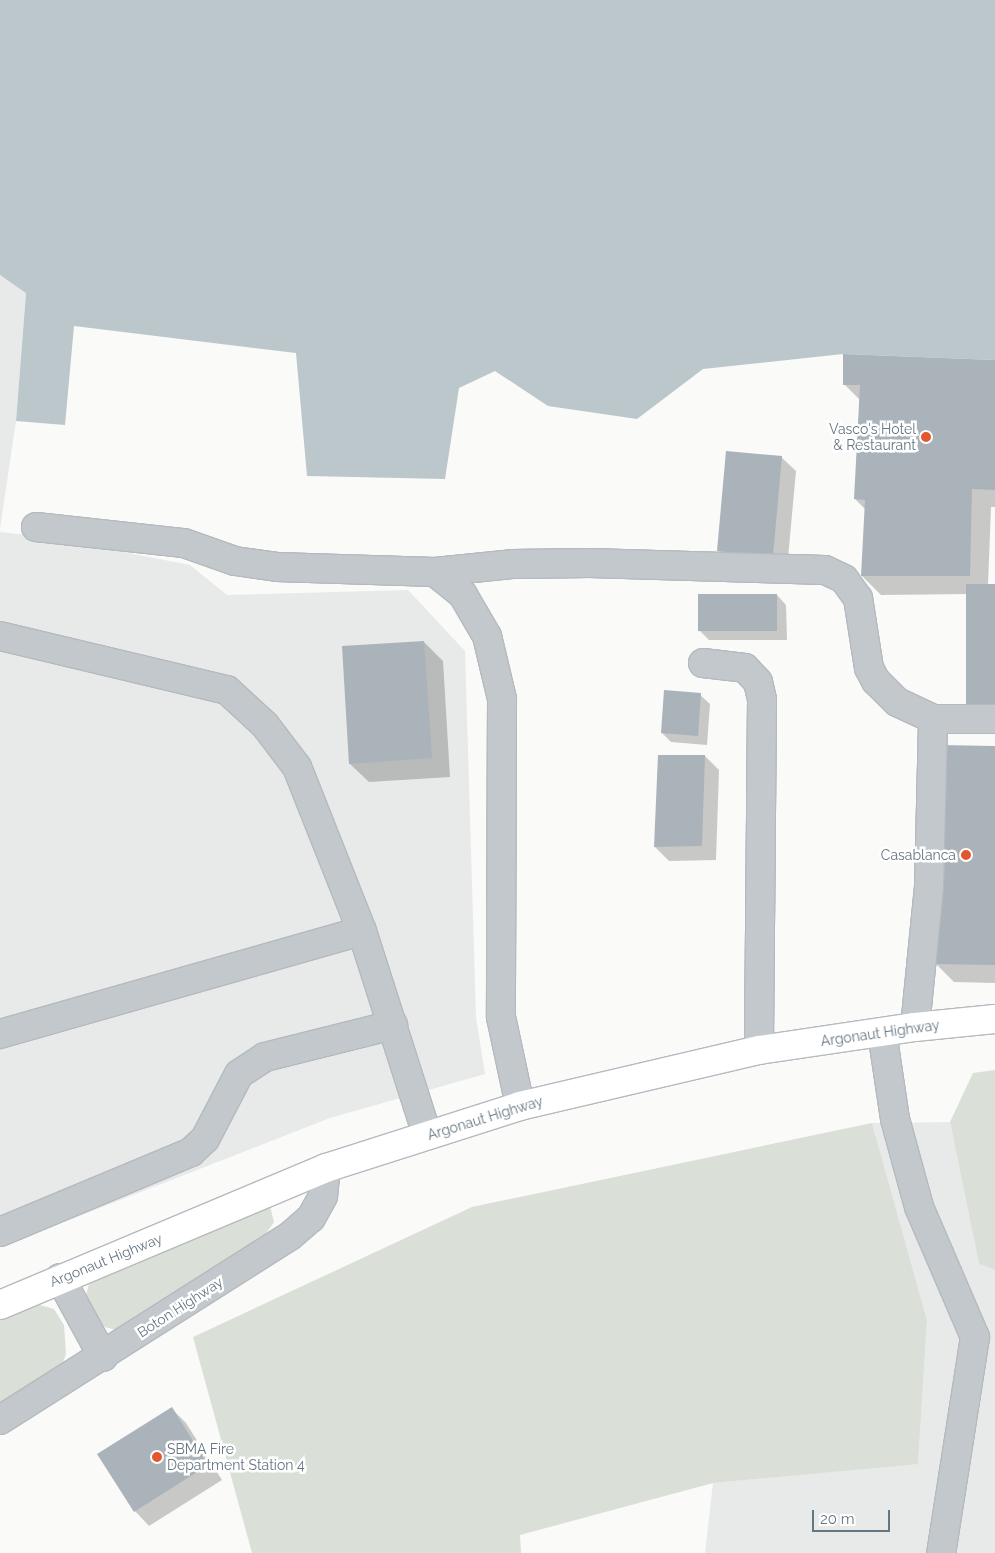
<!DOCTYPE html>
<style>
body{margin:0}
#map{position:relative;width:995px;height:1553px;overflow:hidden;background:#fafaf8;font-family:Raleway,sans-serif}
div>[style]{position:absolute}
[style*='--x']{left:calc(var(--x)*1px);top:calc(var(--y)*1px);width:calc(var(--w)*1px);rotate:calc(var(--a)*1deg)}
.built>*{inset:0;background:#e8e9e9}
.green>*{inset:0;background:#dadfd7}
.water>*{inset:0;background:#bbc7cb}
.shadow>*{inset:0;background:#0003}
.building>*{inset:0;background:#aab3b9}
.roads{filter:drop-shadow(1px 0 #b5babe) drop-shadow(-1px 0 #b5babe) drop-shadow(0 1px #b5babe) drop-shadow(0 -1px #b5babe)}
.minor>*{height:28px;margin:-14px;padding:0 14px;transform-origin:14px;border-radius:14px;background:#c3c8cc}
.major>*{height:28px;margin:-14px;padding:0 14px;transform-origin:14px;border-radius:14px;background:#fff}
.dots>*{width:14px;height:14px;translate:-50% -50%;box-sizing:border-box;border:2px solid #fff;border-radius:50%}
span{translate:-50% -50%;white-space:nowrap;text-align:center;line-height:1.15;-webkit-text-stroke:5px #fff;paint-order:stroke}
.poi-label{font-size:14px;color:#657683}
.right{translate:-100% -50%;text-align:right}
.left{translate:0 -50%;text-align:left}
.street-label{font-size:14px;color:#657683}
.scale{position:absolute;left:812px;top:1510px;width:78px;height:22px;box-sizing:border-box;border:2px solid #657683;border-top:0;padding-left:6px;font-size:15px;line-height:18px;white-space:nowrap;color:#657683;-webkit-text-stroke:4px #fff;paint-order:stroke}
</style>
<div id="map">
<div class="built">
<div style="clip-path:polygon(0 275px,26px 292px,16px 421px,0 529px)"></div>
<div style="clip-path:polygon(0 532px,46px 537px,190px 565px,227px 595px,408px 590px,465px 651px,476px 1017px,485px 1074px,330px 1118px,0 1247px)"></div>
<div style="clip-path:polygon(950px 1122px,979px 1264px,995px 1270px,995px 1553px,705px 1553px,713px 1483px,918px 1463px,927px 1320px,872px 1123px)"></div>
</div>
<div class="green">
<div style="clip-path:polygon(995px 1070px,995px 1270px,979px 1264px,950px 1122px,973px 1073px)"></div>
<div style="clip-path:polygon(872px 1123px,927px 1320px,918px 1464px,713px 1483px,520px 1535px,521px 1553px,252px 1553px,193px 1337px,472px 1207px)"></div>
<div style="clip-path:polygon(270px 1206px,274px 1222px,265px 1235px,133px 1322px,116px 1330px,105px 1327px,92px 1314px,86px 1295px,90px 1280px)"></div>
<div style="clip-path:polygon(36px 1304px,54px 1309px,64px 1325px,66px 1354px,62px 1365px,0 1407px,0 1318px)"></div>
</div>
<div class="water">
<div style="clip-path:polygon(0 0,995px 0,995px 360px,843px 354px,703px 369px,637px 419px,548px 406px,495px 371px,459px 388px,445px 479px,307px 476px,296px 353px,74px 326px,65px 425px,16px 421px,26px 293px,0 275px)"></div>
</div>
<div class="shadow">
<div style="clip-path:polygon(995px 362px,995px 507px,991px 507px,988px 585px,995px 585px,995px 723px,986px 723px,967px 704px,968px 594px,881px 595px,862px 576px,866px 510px,855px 499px,860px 400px,844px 384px)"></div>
<div style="clip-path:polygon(781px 457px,796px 471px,787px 569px,733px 565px,718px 550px)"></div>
<div style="clip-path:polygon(777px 595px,786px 605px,787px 640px,709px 640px,699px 630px)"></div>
<div style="clip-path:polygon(424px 642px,443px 661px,450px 777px,369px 782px,350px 764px)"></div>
<div style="clip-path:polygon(700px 695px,710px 704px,707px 745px,671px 742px,662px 733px)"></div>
<div style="clip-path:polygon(995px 747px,995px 983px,954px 982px,935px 963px)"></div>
<div style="clip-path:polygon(705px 756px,719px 770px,716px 860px,669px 861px,655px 847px)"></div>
<div style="clip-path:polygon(172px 1409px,186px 1423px,222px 1480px,149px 1526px,135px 1511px)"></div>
</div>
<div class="building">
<div style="clip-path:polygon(843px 354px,995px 360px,995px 490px,972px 489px,970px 576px,861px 576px,865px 500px,854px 499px,860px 385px,843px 385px)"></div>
<div style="clip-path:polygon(726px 451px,782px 456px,773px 556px,717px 551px)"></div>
<div style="clip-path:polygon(966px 584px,995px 584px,995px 705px,966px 705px)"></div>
<div style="clip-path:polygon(698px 594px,777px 594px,777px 631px,698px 631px)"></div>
<div style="clip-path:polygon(424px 641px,432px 758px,349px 764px,342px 646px)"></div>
<div style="clip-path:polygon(664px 690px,701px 693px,698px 736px,661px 733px)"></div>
<div style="clip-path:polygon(939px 745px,995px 746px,995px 965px,934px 964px)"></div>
<div style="clip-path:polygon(658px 755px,705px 755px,702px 846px,654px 847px)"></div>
<div style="clip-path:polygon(172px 1407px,208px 1465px,134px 1512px,97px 1454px)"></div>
</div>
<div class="roads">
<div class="minor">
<div style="--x:36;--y:527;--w:149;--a:6.2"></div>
<div style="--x:184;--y:543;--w:54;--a:19.4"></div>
<div style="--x:235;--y:561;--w:42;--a:8.1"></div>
<div style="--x:277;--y:567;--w:158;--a:1.8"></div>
<div style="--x:435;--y:572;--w:36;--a:39"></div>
<div style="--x:463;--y:595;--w:48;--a:59.7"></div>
<div style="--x:487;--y:636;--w:65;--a:76.6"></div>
<div style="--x:502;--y:699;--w:318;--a:90.2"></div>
<div style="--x:501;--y:1017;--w:91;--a:77.9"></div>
<div style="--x:435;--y:572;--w:77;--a:-5.9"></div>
<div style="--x:512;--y:564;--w:78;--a:-0.7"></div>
<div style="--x:590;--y:563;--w:235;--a:1.7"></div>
<div style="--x:825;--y:570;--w:21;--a:25"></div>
<div style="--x:844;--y:579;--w:24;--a:54"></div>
<div style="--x:858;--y:598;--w:71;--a:81.1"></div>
<div style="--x:869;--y:668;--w:15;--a:62"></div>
<div style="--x:876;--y:681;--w:30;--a:45"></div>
<div style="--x:897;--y:702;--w:40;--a:25"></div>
<div style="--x:933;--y:719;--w:62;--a:0"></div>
<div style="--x:0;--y:636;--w:233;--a:13.4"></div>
<div style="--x:227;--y:690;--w:52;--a:42.6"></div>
<div style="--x:265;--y:725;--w:53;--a:52.7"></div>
<div style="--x:297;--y:767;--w:176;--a:68.4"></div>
<div style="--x:703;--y:663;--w:42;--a:6.8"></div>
<div style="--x:745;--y:668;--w:19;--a:47"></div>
<div style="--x:758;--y:682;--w:18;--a:77"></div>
<div style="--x:762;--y:700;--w:350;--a:90.5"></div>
<div style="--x:915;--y:1027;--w:142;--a:-84.3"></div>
<div style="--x:929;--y:886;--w:167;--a:-88.6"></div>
<div style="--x:882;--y:1032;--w:88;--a:81.5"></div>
<div style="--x:895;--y:1119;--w:91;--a:74.7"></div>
<div style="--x:919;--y:1207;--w:142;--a:66.7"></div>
<div style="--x:975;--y:1337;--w:219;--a:98.9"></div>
<div style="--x:0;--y:1034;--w:376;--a:-15.9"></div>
<div style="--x:362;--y:931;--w:214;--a:72.3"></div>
<div style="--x:0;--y:1232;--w:207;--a:-22.7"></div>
<div style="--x:191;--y:1152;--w:19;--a:-43"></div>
<div style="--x:205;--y:1139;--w:73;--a:-62.4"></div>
<div style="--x:239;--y:1074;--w:31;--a:-33"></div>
<div style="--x:265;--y:1057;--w:132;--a:-14"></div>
<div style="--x:60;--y:1278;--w:90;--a:61.4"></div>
<div style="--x:0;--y:1420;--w:343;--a:-32.4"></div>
<div style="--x:290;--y:1236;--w:28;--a:-41"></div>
<div style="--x:311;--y:1218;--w:25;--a:-61"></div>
<div style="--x:323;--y:1196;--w:28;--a:-84"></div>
</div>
<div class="major">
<div style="--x:0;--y:1305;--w:354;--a:-22.8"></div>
<div style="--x:326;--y:1168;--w:204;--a:-17.7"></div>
<div style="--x:520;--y:1106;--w:245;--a:-13.2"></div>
<div style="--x:759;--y:1050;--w:158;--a:-8.4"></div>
<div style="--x:915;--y:1027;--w:80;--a:-5.7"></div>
</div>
</div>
<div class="dots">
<div style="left:926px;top:437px;background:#e4572e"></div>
<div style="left:966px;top:855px;background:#e4572e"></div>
<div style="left:157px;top:1457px;background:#e4572e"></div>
</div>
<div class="poi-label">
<span class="right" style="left:916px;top:437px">Vasco's Hotel<br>&amp; Restaurant</span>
<span class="right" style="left:956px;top:855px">Casablanca</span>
<span class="left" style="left:167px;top:1457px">SBMA Fire<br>Department Station 4</span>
</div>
<div class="street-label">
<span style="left:880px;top:1033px;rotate:-8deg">Argonaut Highway</span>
<span style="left:485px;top:1118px;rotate:-17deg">Argonaut Highway</span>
<span style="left:106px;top:1260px;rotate:-22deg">Argonaut Highway</span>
<span style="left:180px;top:1307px;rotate:-33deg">Boton Highway</span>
</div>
<div class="scale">20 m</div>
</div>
